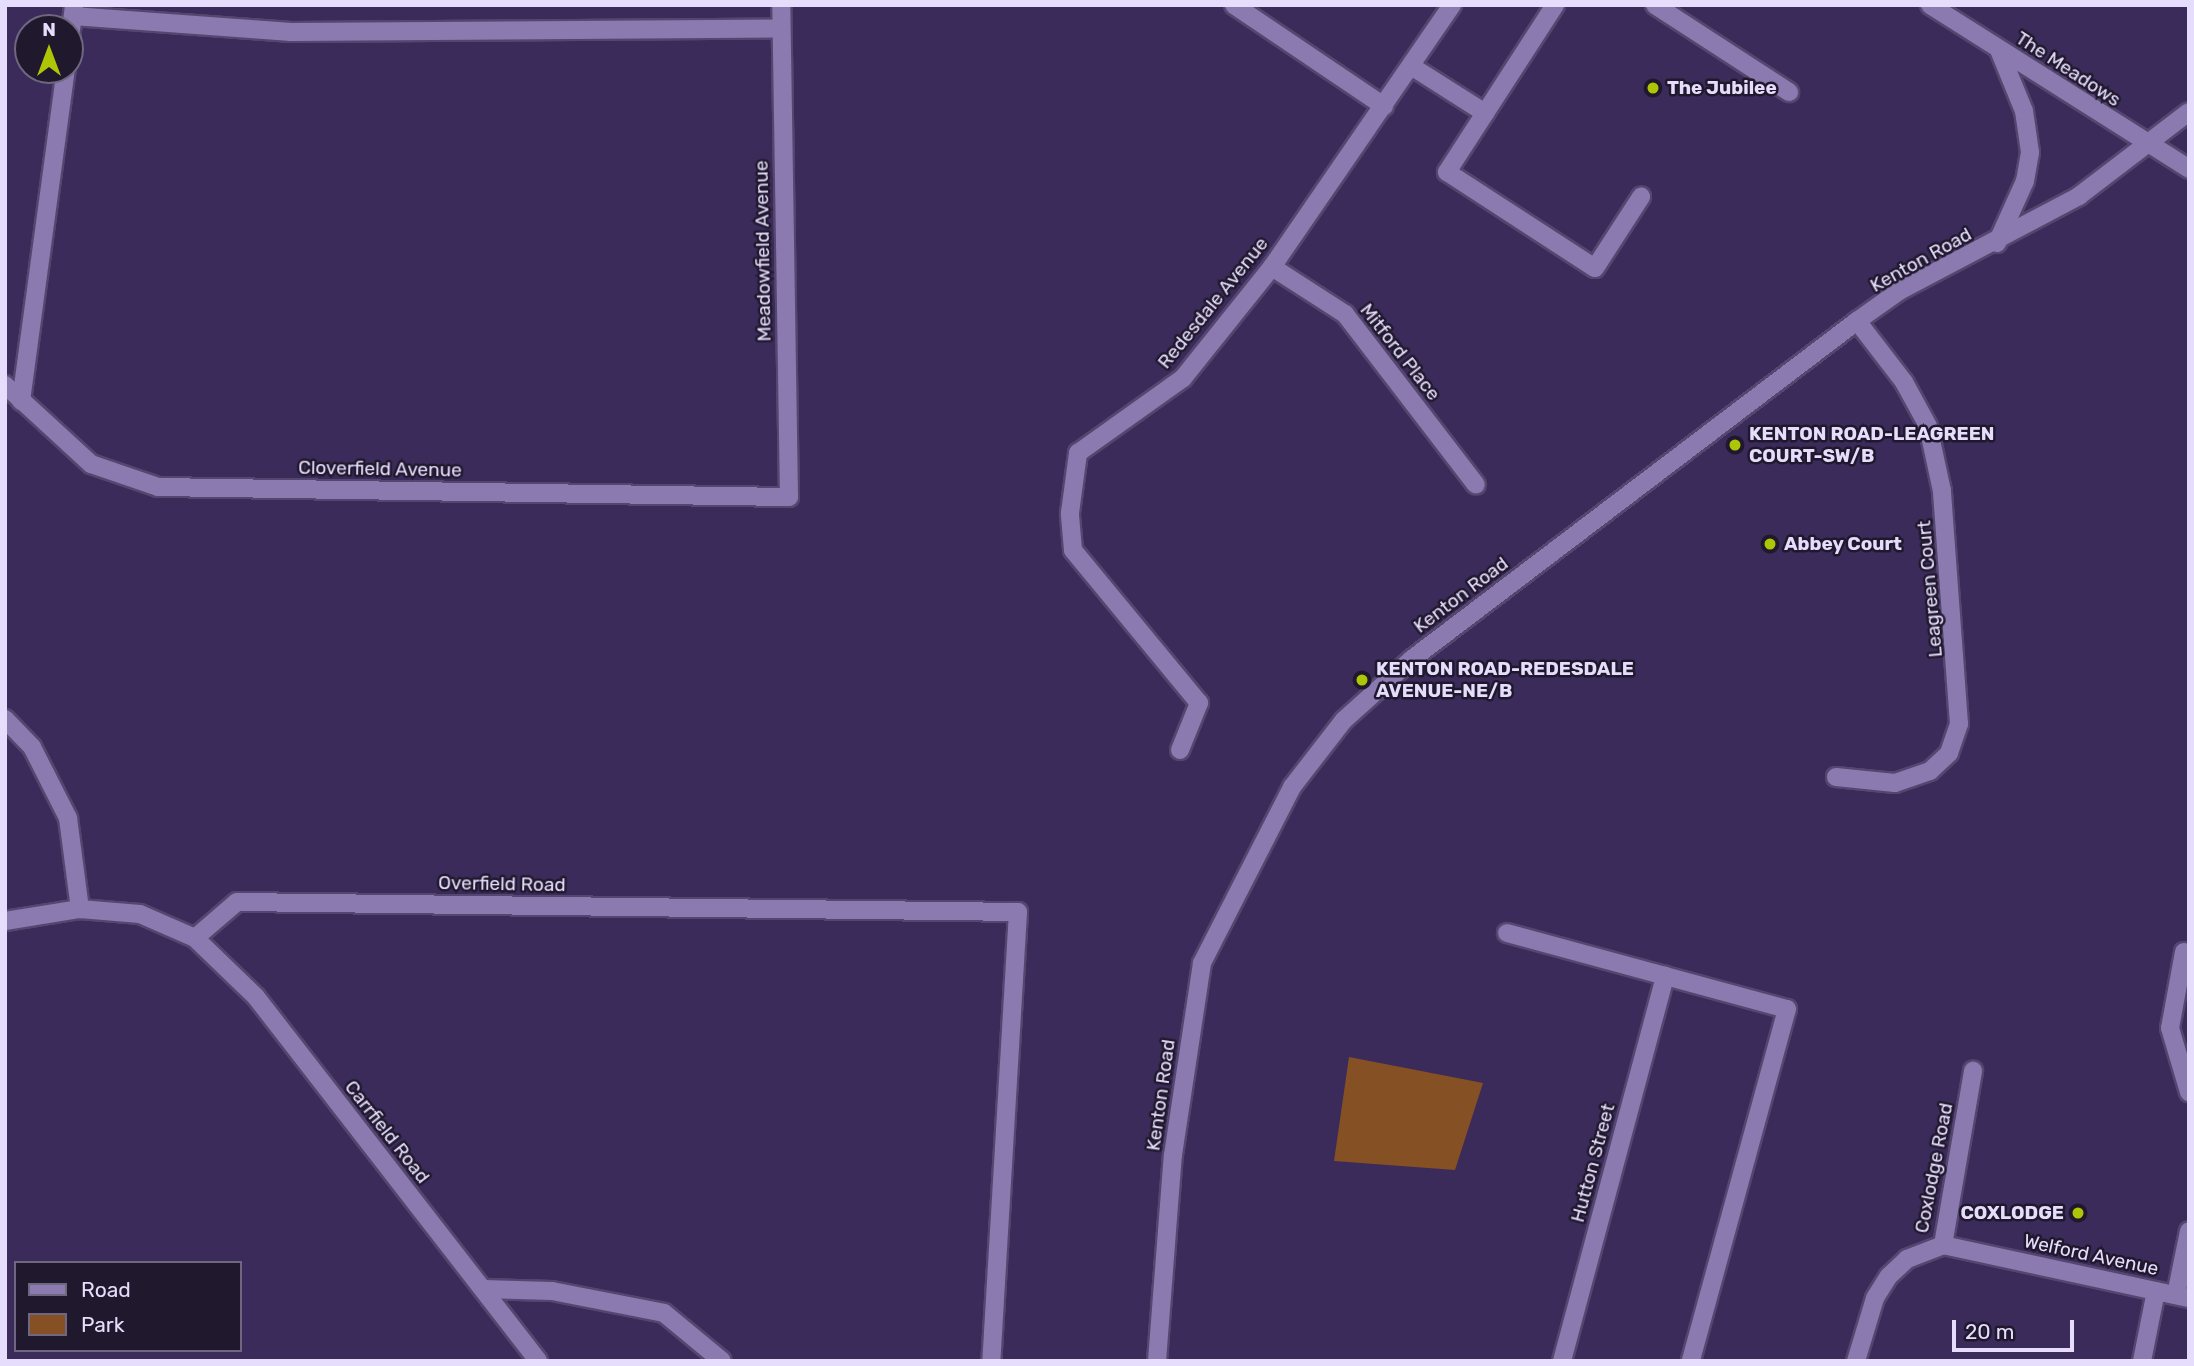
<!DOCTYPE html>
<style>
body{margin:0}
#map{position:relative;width:2194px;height:1366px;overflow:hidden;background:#3b2b5a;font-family:Rubik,sans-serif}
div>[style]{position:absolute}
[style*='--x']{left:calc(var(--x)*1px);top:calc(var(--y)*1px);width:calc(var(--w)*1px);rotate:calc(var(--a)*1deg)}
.green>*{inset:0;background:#845024}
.roads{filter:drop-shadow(2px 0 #55466f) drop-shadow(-2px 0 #55466f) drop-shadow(0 2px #55466f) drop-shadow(0 -2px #55466f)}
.minor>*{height:18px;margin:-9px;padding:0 9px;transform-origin:9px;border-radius:9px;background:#8a7ab0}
.dots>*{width:19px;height:19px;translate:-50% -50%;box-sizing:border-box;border:4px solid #20192e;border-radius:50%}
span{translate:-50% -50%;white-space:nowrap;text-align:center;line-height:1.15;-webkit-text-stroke:5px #20192e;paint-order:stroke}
.street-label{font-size:19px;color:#e5ddfb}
.poi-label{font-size:19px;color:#e5ddfb;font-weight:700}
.left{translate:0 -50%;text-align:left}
.right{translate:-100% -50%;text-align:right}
.frame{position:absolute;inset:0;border:7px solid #e5ddfb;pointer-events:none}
.legend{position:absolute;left:14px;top:1261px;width:228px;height:91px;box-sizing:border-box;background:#20192e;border:2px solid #6f6780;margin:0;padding:9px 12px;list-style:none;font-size:21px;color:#e5ddfb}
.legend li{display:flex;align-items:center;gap:14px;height:35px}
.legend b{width:35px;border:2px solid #6f6780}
.north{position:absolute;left:14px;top:14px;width:70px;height:70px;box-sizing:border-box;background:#20192e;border:2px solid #6f6780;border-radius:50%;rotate:0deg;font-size:19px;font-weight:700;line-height:28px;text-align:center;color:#e5ddfb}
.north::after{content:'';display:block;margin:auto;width:24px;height:32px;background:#afc507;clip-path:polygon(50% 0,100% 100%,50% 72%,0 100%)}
.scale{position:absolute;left:1952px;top:1320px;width:122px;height:32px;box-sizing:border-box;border:4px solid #e5ddfb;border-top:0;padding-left:9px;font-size:21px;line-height:24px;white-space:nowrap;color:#e5ddfb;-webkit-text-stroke:5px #20192e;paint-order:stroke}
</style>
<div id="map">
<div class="green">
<div style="clip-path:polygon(1349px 1057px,1483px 1083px,1455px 1170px,1334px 1161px)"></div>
</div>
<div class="roads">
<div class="minor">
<div style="--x:1234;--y:5;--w:181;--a:34"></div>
<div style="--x:1555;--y:5;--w:199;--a:122.9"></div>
<div style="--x:1447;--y:172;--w:176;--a:33"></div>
<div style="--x:1595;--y:268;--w:85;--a:-57.1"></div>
<div style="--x:1655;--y:5;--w:160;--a:33"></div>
<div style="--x:1930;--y:5;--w:307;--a:32.3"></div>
<div style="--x:73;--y:16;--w:219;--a:4.2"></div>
<div style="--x:291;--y:32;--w:489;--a:-0.4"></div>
<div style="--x:70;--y:38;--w:33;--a:-83"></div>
<div style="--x:1411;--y:66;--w:88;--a:32.4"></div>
<div style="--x:1997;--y:243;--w:68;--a:-65.7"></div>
<div style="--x:2025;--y:181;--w:29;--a:-80"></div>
<div style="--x:2030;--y:152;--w:41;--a:-98.3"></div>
<div style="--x:2024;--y:111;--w:66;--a:-112.3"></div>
<div style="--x:1272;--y:267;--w:87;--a:32.8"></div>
<div style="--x:1345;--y:314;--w:215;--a:52.5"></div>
<div style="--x:5;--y:385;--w:117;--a:42.6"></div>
<div style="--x:91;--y:464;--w:71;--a:18.9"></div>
<div style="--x:158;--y:487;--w:631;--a:0.91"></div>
<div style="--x:789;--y:497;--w:492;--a:-90.9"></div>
<div style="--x:21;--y:401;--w:334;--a:-82.3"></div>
<div style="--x:5;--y:719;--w:39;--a:46"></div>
<div style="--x:32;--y:747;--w:80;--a:63.1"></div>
<div style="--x:68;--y:818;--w:92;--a:82.5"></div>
<div style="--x:1180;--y:750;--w:51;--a:-68"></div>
<div style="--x:1199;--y:703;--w:198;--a:-129.5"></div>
<div style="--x:1073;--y:550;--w:37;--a:-95"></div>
<div style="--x:1070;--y:513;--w:61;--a:-82.4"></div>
<div style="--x:1078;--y:453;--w:129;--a:-35.5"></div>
<div style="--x:1183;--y:378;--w:142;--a:-51.3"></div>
<div style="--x:1272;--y:267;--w:318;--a:-55.5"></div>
<div style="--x:1836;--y:777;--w:59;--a:5.8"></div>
<div style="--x:1895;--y:783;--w:37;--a:-19"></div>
<div style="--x:1930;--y:771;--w:26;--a:-43"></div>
<div style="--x:1949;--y:753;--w:31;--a:-71"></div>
<div style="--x:1959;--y:724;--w:234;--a:-94.2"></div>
<div style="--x:1942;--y:491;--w:66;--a:-102.2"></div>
<div style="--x:1928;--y:426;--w:50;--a:-118.6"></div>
<div style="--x:1904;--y:382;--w:77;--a:-127.6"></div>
<div style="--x:5;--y:921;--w:76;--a:-9.1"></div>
<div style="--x:80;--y:909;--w:60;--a:4.8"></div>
<div style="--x:140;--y:914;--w:60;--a:23.6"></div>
<div style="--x:195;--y:938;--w:85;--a:44"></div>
<div style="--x:256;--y:997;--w:460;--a:52.2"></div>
<div style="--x:1507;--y:933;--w:290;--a:15.2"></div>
<div style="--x:1787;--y:1009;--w:365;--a:105.3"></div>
<div style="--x:195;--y:938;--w:55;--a:-40.6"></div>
<div style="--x:237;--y:902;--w:781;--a:0.73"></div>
<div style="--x:1018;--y:912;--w:450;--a:93.4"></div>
<div style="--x:2184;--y:952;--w:77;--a:100.4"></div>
<div style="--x:2170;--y:1028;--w:67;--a:73.5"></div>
<div style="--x:1943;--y:1245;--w:252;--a:12.2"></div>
<div style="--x:483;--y:1289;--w:69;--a:1.7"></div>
<div style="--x:552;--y:1291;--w:114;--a:11.1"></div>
<div style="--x:664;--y:1313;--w:75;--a:39.6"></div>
<div style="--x:2176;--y:1295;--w:65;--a:-78.5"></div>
<div style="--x:1157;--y:1361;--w:207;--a:-85.6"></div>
<div style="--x:1173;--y:1155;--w:194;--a:-81.4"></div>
<div style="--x:1202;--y:963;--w:198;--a:-62.9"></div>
<div style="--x:1292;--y:787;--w:85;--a:-52.2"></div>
<div style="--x:1344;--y:720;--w:91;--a:-41.9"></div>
<div style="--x:1412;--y:659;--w:559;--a:-37.22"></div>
<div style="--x:1857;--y:321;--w:52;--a:-35.5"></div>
<div style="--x:1899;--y:291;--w:204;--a:-27.8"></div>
<div style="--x:2079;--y:196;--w:138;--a:-37.4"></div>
<div style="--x:1562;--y:1361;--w:399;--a:-75"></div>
<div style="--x:1856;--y:1361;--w:66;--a:-73.2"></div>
<div style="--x:1875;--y:1298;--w:26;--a:-58"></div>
<div style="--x:1889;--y:1276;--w:25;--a:-43"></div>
<div style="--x:1907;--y:1259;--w:39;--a:-21"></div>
<div style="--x:1943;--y:1245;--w:177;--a:-80.2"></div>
<div style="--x:2142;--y:1361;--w:71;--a:-78.7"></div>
</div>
</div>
<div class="dots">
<div style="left:1653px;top:88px;background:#afc507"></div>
<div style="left:1735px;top:445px;background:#afc507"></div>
<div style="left:1770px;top:544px;background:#afc507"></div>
<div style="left:1362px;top:680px;background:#afc507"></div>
<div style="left:2078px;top:1213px;background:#afc507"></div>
</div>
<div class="street-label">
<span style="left:2068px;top:69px;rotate:33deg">The Meadows</span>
<span style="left:763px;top:251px;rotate:-91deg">Meadowfield Avenue</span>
<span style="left:1921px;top:260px;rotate:-29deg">Kenton Road</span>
<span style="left:1213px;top:303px;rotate:-51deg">Redesdale Avenue</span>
<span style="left:1400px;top:352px;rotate:52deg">Mitford Place</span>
<span style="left:380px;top:469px;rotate:1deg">Cloverfield Avenue</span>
<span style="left:1930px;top:589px;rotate:-95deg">Leagreen Court</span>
<span style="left:1461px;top:595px;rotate:-37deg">Kenton Road</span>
<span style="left:502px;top:884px;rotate:1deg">Overfield Road</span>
<span style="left:1161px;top:1095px;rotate:-82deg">Kenton Road</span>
<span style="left:387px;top:1132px;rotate:52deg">Carrfield Road</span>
<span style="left:1593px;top:1163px;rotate:-75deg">Hutton Street</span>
<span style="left:1934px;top:1168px;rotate:-79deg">Coxlodge Road</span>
<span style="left:2091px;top:1255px;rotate:12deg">Welford Avenue</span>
</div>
<div class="poi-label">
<span class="left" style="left:1667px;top:88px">The Jubilee</span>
<span class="left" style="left:1749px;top:445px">KENTON ROAD-LEAGREEN<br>COURT-SW/B</span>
<span class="left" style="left:1784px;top:544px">Abbey Court</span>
<span class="left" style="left:1376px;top:680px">KENTON ROAD-REDESDALE<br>AVENUE-NE/B</span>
<span class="right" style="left:2064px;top:1213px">COXLODGE</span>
</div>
<div class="frame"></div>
<ul class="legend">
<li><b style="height:9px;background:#8a7ab0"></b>Road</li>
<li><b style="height:19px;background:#845024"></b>Park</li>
</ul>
<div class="north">N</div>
<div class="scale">20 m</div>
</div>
